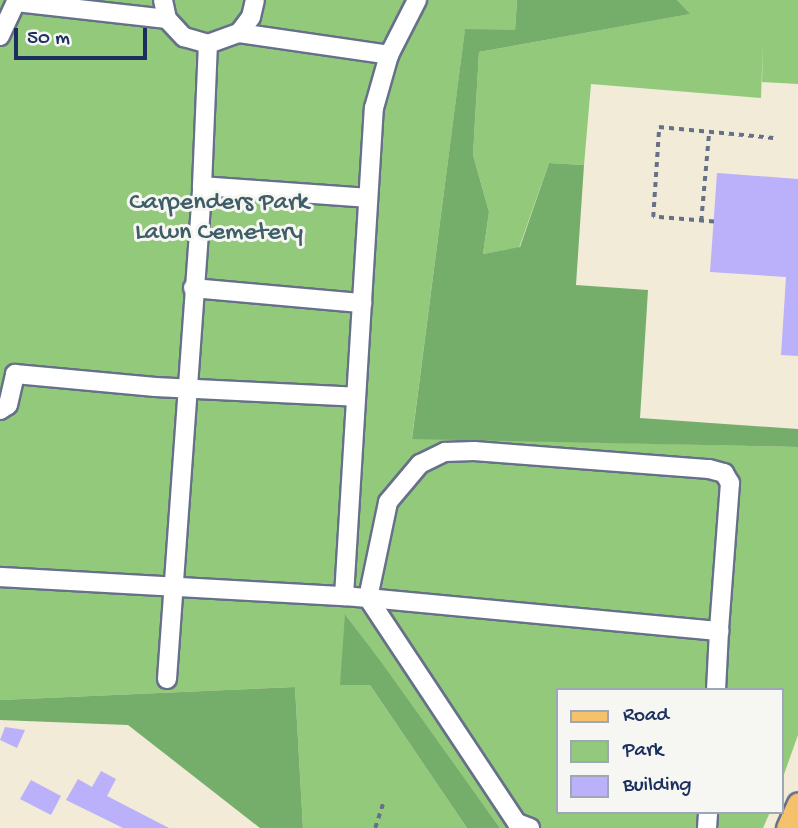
<!DOCTYPE html>
<style>
body{margin:0}
#map{position:relative;width:798px;height:828px;overflow:hidden;background:#f1ebd8;font-family:"Gochi Hand",sans-serif}
div>[style]{position:absolute}
[style*='--x']{left:calc(var(--x)*1px);top:calc(var(--y)*1px);width:calc(var(--w)*1px);rotate:calc(var(--a)*1deg)}
.green>*{inset:0;background:#92c97b}
.forest>*{inset:0;background:#75ad6b}
.building>*{inset:0;background:#bbb1fb}
.path>*{height:3.5px;margin-top:-1.75px;transform-origin:0;background:repeating-linear-gradient(90deg,#667189 0 5px,transparent 0 10px)}
.roads{filter:drop-shadow(2px 0 #667189) drop-shadow(-2px 0 #667189) drop-shadow(0 2px #667189) drop-shadow(0 -2px #667189)}
.minor>*{height:18px;margin:-9px;padding:0 9px;transform-origin:9px;border-radius:9px;background:#fff}
.major>*{height:21px;margin:-10.5px;padding:0 10.5px;transform-origin:10.5px;border-radius:10.5px;background:#f5c16b}
span{translate:-50% -50%;white-space:nowrap;text-align:center;line-height:1.15;-webkit-text-stroke:6px #f6f6f2;paint-order:stroke}
.park-label{font-size:26px;color:#3f5d67}
.legend{position:absolute;left:556px;top:688px;width:228px;height:126px;box-sizing:border-box;background:#f6f6f2;border:2px solid #9ea6b7;margin:0;padding:9px 12px;list-style:none;font-size:21px;color:#1b2f5e}
.legend li{display:flex;align-items:center;gap:14px;height:35px}
.legend b{width:35px;border:2px solid #9ea6b7}
.scale{position:absolute;left:14px;top:28px;width:133px;height:32px;box-sizing:border-box;border:4px solid #1b2f5e;border-top:0;padding-left:9px;font-size:21px;line-height:24px;white-space:nowrap;color:#1b2f5e;-webkit-text-stroke:5px #f6f6f2;paint-order:stroke}
</style>
<div id="map">
<div class="green">
<div style="clip-path:polygon(0 0,517px 0,515px 30px,465px 30px,412px 438px,798px 447px,798px 735px,782px 780px,782px 690px,558px 690px,558px 812px,770px 812px,763px 828px,500px 828px,346px 615px,370px 685px,467px 828px,303px 828px,295px 687px,0 700px)"></div>
<div style="clip-path:polygon(677px 0,798px 0,798px 84px,762px 82px,763px 42px,761px 98px,591px 84px,584px 165px,549px 163px,519px 248px,483px 254px,489px 212px,473px 155px,479px 52px,689px 14px)"></div>
</div>
<div class="forest">
<div style="clip-path:polygon(517px 0,677px 0,690px 14px,479px 52px,473px 155px,489px 212px,483px 254px,520px 247px,549px 163px,584px 165px,576px 285px,648px 290px,640px 418px,798px 429px,798px 447px,412px 439px,465px 29px,515px 30px)"></div>
<div style="clip-path:polygon(345px 614px,381px 662px,500px 828px,467px 828px,370px 685px,340px 685px)"></div>
<div style="clip-path:polygon(295px 687px,303px 828px,260px 828px,128px 725px,0 720px,0 700px)"></div>
</div>
<div class="building">
<div style="clip-path:polygon(717px 173px,798px 179px,798px 356px,781px 355px,786px 277px,710px 272px)"></div>
<div style="clip-path:polygon(5px 727px,25px 730px,17px 748px,0 740px)"></div>
<div style="clip-path:polygon(101px 771px,116px 779px,107px 796px,169px 828px,123px 828px,66px 800px,78px 779px,92px 787px)"></div>
<div style="clip-path:polygon(31px 780px,61px 796px,51px 815px,20px 799px)"></div>
</div>
<div class="path">
<div style="--x:701;--y:221;--w:89;--a:-84.9"></div>
<div style="--x:714;--y:222;--w:61;--a:-175.3"></div>
<div style="--x:653;--y:217;--w:90;--a:-86.2"></div>
<div style="--x:659;--y:127;--w:115;--a:5.5"></div>
<div style="--x:375;--y:828;--w:25;--a:-72"></div>
</div>
<div class="roads">
<div class="minor">
<div style="--x:163;--y:0;--w:19;--a:78"></div>
<div style="--x:167;--y:19;--w:25;--a:47"></div>
<div style="--x:184;--y:37;--w:25;--a:16"></div>
<div style="--x:208;--y:44;--w:33;--a:-20"></div>
<div style="--x:239;--y:33;--w:20;--a:-53"></div>
<div style="--x:251;--y:17;--w:17;--a:-77"></div>
<div style="--x:16;--y:2;--w:152;--a:6.4"></div>
<div style="--x:239;--y:33;--w:152;--a:8.3"></div>
<div style="--x:0;--y:36;--w:40;--a:-65"></div>
<div style="--x:202;--y:186;--w:166;--a:4.1"></div>
<div style="--x:193;--y:288;--w:170;--a:5.1"></div>
<div style="--x:0;--y:410;--w:9;--a:-32"></div>
<div style="--x:8;--y:405;--w:32;--a:-77"></div>
<div style="--x:15;--y:374;--w:141;--a:5.3"></div>
<div style="--x:155;--y:387;--w:201;--a:2.8"></div>
<div style="--x:0;--y:577;--w:345;--a:3.2"></div>
<div style="--x:344;--y:596;--w:489;--a:-86.5"></div>
<div style="--x:374;--y:108;--w:55;--a:-74.2"></div>
<div style="--x:389;--y:55;--w:62;--a:-63"></div>
<div style="--x:344;--y:596;--w:24;--a:5"></div>
<div style="--x:368;--y:598;--w:98;--a:-78.2"></div>
<div style="--x:388;--y:502;--w:50;--a:-49.9"></div>
<div style="--x:420;--y:464;--w:28;--a:-26"></div>
<div style="--x:445;--y:452;--w:29;--a:-2"></div>
<div style="--x:474;--y:451;--w:236;--a:4.4"></div>
<div style="--x:709;--y:469;--w:16;--a:15"></div>
<div style="--x:724;--y:473;--w:12;--a:59"></div>
<div style="--x:730;--y:483;--w:148;--a:94.3"></div>
<div style="--x:368;--y:598;--w:353;--a:5.4"></div>
<div style="--x:719;--y:631;--w:59;--a:92.9"></div>
<div style="--x:368;--y:598;--w:270;--a:56.5"></div>
<div style="--x:517;--y:823;--w:14;--a:21"></div>
<div style="--x:167;--y:679;--w:494;--a:-85.9"></div>
<div style="--x:202;--y:186;--w:142;--a:-87.6"></div>
<div style="--x:707;--y:828;--w:16;--a:-86"></div>
</div>
<div class="major">
<div style="--x:787;--y:828;--w:27;--a:-66"></div>
</div>
</div>
<div class="park-label">
<span style="left:219px;top:219px">Carpenders Park<br>Lawn Cemetery</span>
</div>
<ul class="legend">
<li><b style="height:9px;background:#f5c16b"></b>Road</li>
<li><b style="height:19px;background:#92c97b"></b>Park</li>
<li><b style="height:19px;background:#bbb1fb"></b>Building</li>
</ul>
<div class="scale">50 m</div>
</div>
